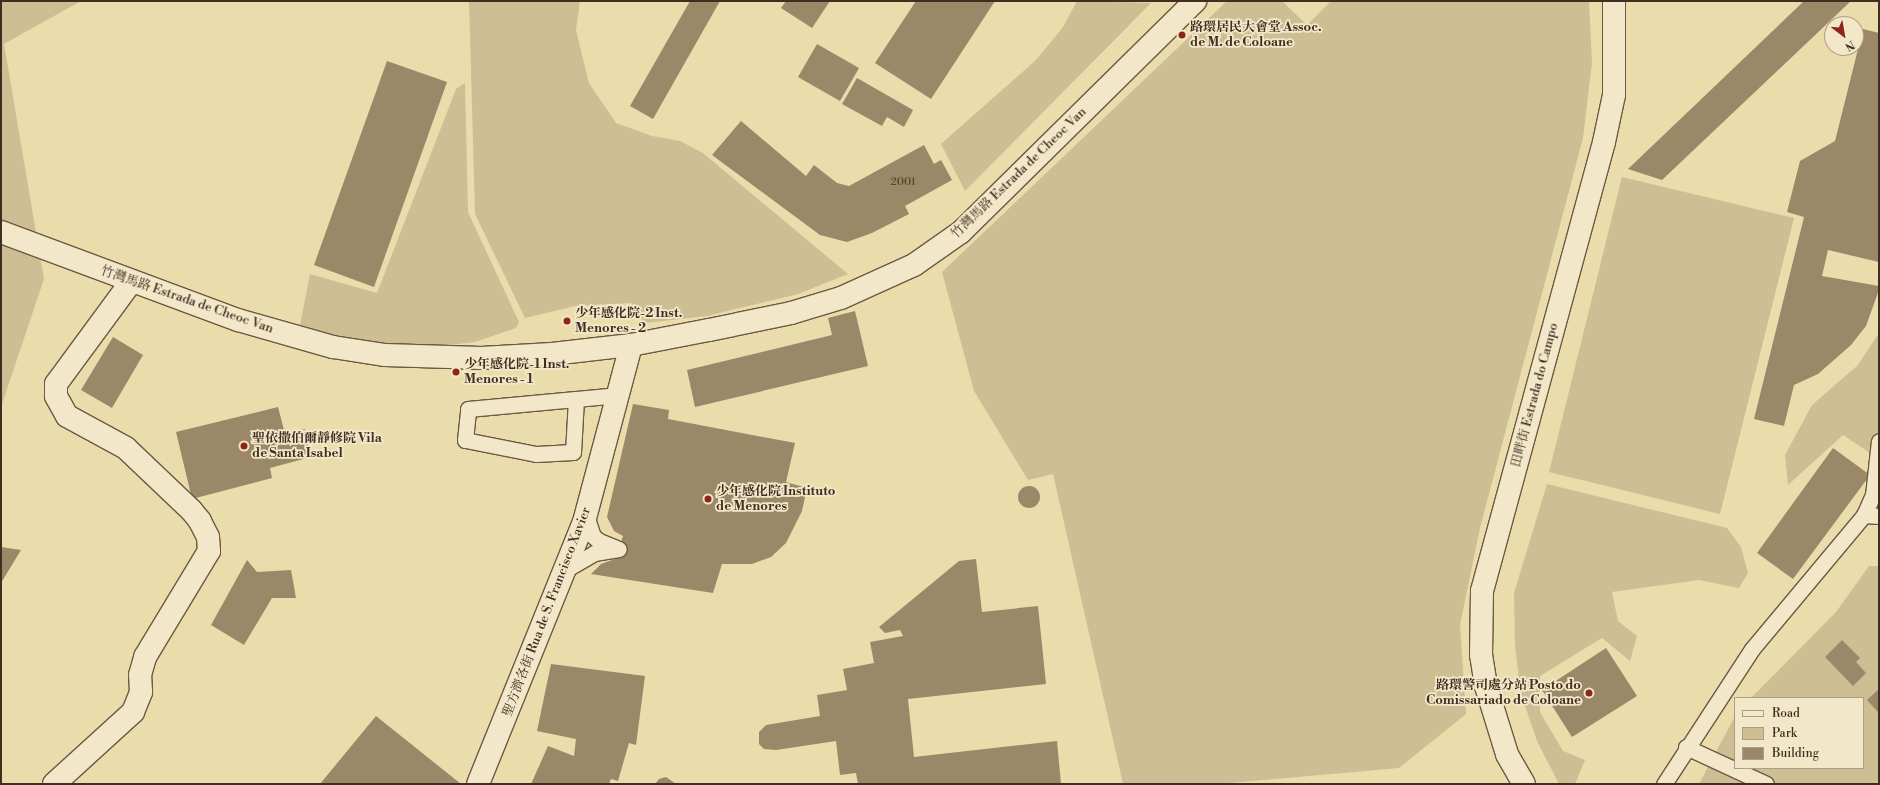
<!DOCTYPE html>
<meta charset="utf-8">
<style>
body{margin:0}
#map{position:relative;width:1880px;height:785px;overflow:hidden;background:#ebdcac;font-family:"Libre Bodoni","Noto Serif SC",serif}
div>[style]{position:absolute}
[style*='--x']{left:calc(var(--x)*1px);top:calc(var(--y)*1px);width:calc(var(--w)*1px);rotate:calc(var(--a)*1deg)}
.green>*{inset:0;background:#cebe94}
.building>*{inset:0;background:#9a8869}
.round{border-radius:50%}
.roads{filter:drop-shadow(1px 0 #6c5943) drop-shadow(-1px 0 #6c5943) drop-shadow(0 1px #6c5943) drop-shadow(0 -1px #6c5943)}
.lane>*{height:15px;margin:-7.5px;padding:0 7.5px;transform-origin:7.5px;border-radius:7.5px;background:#f2e8c9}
.street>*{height:22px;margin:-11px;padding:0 11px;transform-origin:11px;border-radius:11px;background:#f2e8c9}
.secondary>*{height:22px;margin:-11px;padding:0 11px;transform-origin:11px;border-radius:11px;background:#f2e8c9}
.dots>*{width:11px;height:11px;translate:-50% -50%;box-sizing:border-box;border:2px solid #f2e8c9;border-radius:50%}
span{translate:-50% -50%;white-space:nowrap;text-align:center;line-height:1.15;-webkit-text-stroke:3.5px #f2e8c9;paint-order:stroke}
.number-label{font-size:11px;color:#584432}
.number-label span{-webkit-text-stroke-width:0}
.poi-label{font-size:13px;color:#422d20;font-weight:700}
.left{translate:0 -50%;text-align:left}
.right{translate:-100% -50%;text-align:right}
.street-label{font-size:13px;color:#422d20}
.frame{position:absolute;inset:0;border:2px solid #422d20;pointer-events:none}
.legend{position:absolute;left:1734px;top:697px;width:130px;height:72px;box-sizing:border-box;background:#f2e8c9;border:1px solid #ac9d85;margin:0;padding:5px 7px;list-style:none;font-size:12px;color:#422d20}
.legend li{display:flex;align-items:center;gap:8px;height:20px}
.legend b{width:20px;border:1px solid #ac9d85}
.north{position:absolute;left:1824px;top:16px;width:40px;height:40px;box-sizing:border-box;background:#f2e8c9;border:1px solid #ac9d85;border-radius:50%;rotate:149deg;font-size:11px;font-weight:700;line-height:16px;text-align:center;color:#422d20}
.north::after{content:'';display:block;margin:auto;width:14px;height:18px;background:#8f2418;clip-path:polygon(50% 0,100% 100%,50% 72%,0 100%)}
</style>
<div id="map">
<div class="green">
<div style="clip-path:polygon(1px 1px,81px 1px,4px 44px,44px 279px,1px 407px)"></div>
<div style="clip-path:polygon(469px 1px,580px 1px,576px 30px,589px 83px,616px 123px,652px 136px,680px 141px,703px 153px,848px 274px,798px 294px,707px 316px,645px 323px,631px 303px,575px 306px,525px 318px,475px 214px)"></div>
<div style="clip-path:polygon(1077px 1px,1151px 3px,965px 191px,941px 144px,1036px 60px,1063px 27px)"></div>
<div style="clip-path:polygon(1227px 1px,1282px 1px,1307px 25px,1331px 1px,1589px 1px,1592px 63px,1583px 138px,1480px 528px,1460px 625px,1466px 714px,1399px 768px,1218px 784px,1123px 784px,1053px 474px,1028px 480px,974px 391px,942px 272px)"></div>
<div style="clip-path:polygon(465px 83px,468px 212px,519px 322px,516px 328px,475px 342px,424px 348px,350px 341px,300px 325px,310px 274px,377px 293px,456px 89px)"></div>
<div style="clip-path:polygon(1622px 177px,1794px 218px,1720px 514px,1549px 472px)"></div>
<div style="clip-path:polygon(1879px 333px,1879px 459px,1843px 435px,1788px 485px,1785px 455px,1812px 405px,1858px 365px)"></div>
<div style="clip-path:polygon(1547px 484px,1727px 528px,1741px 547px,1748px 573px,1739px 588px,1699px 580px,1612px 592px,1618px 621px,1637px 636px,1630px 661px,1602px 638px,1540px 676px,1540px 712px,1563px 751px,1585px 760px,1575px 784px,1559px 784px,1537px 741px,1521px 694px,1515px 646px,1514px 593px)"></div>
<div style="clip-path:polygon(1869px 566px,1879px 566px,1879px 784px,1699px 784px,1735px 716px,1735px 768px,1863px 768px,1863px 698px,1751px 698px,1836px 612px)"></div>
</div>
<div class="building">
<div style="clip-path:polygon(690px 1px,720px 1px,653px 119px,630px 106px)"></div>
<div style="clip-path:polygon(786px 1px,830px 1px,812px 28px,781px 8px)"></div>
<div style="clip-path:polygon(916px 1px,995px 1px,931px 99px,875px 63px)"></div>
<div style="clip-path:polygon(1804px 1px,1851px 1px,1662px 180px,1628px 169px)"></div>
<div style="clip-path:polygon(1863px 29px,1879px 33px,1879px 262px,1828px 250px,1822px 276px,1879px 286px,1879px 290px,1866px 326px,1851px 345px,1818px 374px,1794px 385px,1784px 426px,1754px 419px,1804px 217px,1787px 212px,1800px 161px,1835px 141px)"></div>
<div style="clip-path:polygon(817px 44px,859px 68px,840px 101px,798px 77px)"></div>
<div style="clip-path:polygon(387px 61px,447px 82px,374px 287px,314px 265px)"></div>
<div style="clip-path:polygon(857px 78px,913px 110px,904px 127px,887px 117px,882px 126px,842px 104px)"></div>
<div style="clip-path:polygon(741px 121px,806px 176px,814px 165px,837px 183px,849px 186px,924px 145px,934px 164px,941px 160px,952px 180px,905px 206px,909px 214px,872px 233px,847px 242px,820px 235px,712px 155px)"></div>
<div style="clip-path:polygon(855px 311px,868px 366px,695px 407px,687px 370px,832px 335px,828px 318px)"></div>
<div style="clip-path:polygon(113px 337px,143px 355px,112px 408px,81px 390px)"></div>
<div style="clip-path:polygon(633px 404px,669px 410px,668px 419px,795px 443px,786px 482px,807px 488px,802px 511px,786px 543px,771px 557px,752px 564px,722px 564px,713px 593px,591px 574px,601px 564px,615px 559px,623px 536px,614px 531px,607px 517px)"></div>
<div style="clip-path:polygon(278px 407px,285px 434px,305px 429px,311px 457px,270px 468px,272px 478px,192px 499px,176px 432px)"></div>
<div style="clip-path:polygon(1833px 448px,1870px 475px,1793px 579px,1757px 553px)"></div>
<div class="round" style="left:1018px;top:486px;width:22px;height:22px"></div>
<div style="clip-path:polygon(1px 547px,21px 550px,1px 583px)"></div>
<div style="clip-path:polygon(976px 559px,982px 612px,1038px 606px,1046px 684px,908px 699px,914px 757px,1057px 741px,1061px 784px,858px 784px,856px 773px,840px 775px,836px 741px,776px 750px,764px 749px,759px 744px,759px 732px,766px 725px,820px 716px,817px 695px,847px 690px,843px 669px,874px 663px,870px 642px,903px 636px,900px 630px,885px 633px,879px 627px,959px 561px)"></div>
<div style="clip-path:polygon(247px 560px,257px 572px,291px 570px,296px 598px,272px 598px,244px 645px,211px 625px)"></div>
<div style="clip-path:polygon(1842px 640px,1860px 658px,1856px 662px,1866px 673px,1853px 686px,1825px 657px)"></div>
<div style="clip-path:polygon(1606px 648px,1637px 696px,1572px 737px,1542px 690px)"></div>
<div style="clip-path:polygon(551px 664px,645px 676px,636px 745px,629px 743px,618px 781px,611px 779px,609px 784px,531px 784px,548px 746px,574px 756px,576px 739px,537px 731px)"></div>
<div style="clip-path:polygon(1879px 689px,1879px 713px,1867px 700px)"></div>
<div style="clip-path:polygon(376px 716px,461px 784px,320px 784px)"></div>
<div style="clip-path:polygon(666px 777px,676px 784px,655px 784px,659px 779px)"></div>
</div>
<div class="roads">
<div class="lane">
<div style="--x:576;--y:399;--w:53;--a:93.2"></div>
<div style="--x:573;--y:452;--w:37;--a:177"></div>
<div style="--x:536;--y:454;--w:72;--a:-168.8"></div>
<div style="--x:465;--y:440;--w:31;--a:-84"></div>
<div style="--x:468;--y:409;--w:108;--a:-5.3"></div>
<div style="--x:576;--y:399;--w:43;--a:-5.3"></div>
<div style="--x:586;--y:515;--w:22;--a:72"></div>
<div style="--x:593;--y:536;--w:8;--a:40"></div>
<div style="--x:599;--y:541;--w:18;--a:22"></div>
<div style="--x:1864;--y:515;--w:15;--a:4"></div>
<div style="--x:565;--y:570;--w:34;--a:-30"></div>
<div style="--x:594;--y:553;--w:25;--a:-9"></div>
<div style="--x:1686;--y:747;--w:88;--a:24.8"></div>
<div style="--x:1664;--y:784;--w:161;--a:-56.9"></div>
<div style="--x:1752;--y:649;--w:175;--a:-50.1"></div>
<div style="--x:1864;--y:515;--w:22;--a:-66"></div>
<div style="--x:1873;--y:495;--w:54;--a:-83.7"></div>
</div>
<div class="street">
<div style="--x:54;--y:784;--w:107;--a:-42.3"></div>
<div style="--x:133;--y:712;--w:22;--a:-68"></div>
<div style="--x:141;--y:692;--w:17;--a:-93"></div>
<div style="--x:140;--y:675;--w:19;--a:-74"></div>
<div style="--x:145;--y:657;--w:124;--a:-58.9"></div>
<div style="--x:209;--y:551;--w:14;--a:-94"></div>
<div style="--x:208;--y:537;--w:18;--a:-117"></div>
<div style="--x:200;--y:521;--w:14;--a:-129"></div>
<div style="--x:191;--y:510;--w:90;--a:-136.4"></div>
<div style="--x:126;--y:448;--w:67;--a:-151.5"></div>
<div style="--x:67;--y:416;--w:23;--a:-119"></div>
<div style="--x:56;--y:396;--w:12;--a:-90"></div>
<div style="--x:56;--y:384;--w:127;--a:-53.7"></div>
<div style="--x:478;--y:784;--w:283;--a:-68"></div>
<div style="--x:584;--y:522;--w:183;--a:-75.1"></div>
</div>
<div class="secondary">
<div style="--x:1;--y:232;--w:253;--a:20.4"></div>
<div style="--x:238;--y:320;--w:99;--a:15.9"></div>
<div style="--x:333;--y:347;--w:53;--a:8.7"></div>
<div style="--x:385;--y:355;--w:96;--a:1.8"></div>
<div style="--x:481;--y:358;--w:71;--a:-3.2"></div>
<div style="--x:552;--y:354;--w:80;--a:-6.5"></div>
<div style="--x:631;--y:345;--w:79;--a:-10.9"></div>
<div style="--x:709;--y:330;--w:84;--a:-11.7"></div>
<div style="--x:791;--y:313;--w:52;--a:-16.7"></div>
<div style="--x:841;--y:298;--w:80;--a:-24.3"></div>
<div style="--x:914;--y:265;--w:57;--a:-35.1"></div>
<div style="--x:961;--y:232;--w:329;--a:-44.6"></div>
<div style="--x:1524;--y:784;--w:34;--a:-120"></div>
<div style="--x:1507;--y:754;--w:71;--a:-107.2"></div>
<div style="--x:1486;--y:686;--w:31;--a:-99"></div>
<div style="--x:1481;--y:655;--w:64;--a:-89.1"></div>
<div style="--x:1482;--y:591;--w:465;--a:-74.8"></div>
<div style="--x:1604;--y:142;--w:48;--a:-78"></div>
<div style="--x:1614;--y:95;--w:94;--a:-90"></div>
</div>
</div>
<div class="dots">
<div style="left:1182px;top:35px;background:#8f2418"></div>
<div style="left:567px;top:321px;background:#8f2418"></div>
<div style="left:456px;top:372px;background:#8f2418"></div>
<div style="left:244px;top:446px;background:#8f2418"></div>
<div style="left:708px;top:499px;background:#8f2418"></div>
<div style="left:1589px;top:693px;background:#8f2418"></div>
</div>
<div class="number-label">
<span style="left:903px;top:182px">2001</span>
</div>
<div class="poi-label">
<span class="left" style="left:1190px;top:35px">路環居民大會堂 Assoc.<br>de M. de Coloane</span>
<span class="left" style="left:575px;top:321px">少年感化院-2 Inst.<br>Menores - 2</span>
<span class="left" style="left:464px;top:372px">少年感化院-1 Inst.<br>Menores - 1</span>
<span class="left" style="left:252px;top:446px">聖依撒伯爾靜修院 Vila<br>de Santa Isabel</span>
<span class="left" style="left:716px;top:499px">少年感化院 Instituto<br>de Menores</span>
<span class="right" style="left:1581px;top:693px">路環警司處分站 Posto do<br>Comissariado de Coloane</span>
</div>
<div class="street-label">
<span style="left:1019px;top:173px;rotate:-44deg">竹灣馬路 Estrada de Cheoc Van</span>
<span style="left:187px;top:300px;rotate:19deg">竹灣馬路 Estrada de Cheoc Van</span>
<span style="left:1535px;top:395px;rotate:-75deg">田畔街 Estrada do Campo</span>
<span style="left:547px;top:612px;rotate:-69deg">聖方濟各街 Rua de S. Francisco Xavier</span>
</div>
<div class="frame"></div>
<ul class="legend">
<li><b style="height:5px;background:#f2e8c9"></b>Road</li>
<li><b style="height:11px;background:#cebe94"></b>Park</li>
<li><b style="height:11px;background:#9a8869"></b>Building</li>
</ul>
<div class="north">N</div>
</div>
